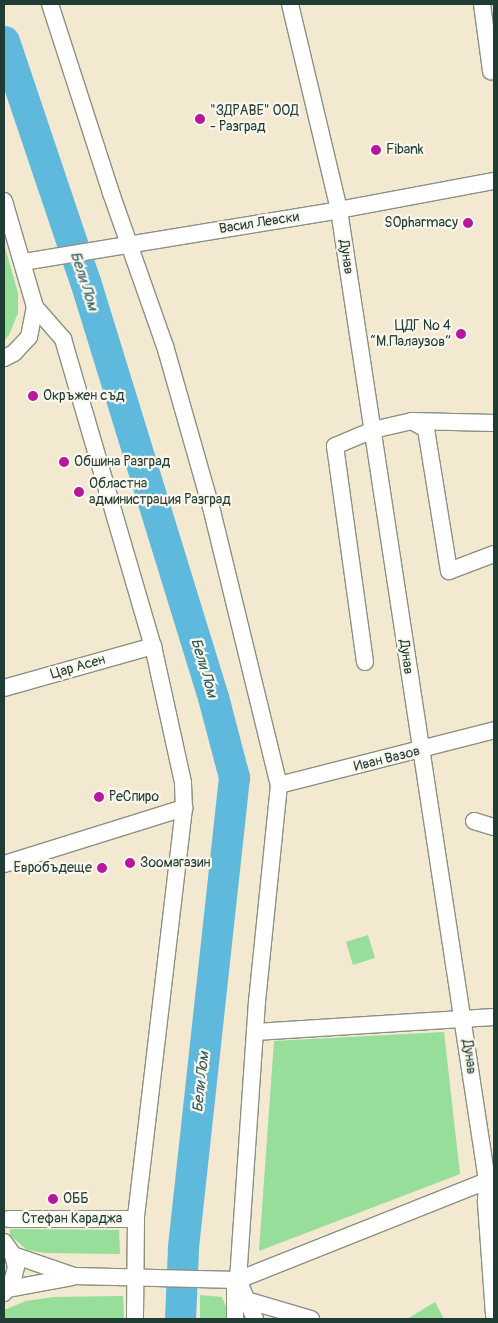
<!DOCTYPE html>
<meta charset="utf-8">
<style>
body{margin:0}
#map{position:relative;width:498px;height:1323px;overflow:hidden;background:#f3e8d0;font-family:Pangolin,sans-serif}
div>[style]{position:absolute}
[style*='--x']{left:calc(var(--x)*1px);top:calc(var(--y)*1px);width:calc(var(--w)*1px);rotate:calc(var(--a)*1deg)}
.green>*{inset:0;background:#96de99}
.river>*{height:31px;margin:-15.5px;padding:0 15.5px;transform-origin:15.5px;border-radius:15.5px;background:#5eb9dc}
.roads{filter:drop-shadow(1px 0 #899282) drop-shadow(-1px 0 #899282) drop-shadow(0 1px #899282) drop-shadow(0 -1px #899282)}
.minor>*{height:16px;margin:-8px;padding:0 8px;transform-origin:8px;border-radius:8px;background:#fff}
.dots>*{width:14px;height:14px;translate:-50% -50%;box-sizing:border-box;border:2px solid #fbf7ec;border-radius:50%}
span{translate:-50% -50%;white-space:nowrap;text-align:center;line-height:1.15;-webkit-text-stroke:4.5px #fbf7ec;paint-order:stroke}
.poi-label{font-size:14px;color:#1f3d34}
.left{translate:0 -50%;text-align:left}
.right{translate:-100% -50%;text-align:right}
.street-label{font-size:14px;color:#1f3d34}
.water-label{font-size:15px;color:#2f5c5e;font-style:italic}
.frame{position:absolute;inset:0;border:5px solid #1f3d34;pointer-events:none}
</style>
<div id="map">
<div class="green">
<div style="clip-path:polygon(4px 244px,18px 293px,18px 313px,9px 335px,4px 341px)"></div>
<div style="clip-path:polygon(368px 935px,375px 958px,353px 965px,346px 942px)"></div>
<div style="clip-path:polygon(444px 1032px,460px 1174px,259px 1251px,274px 1041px)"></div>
<div style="clip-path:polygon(10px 1229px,119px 1230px,120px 1254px,45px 1253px,27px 1250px,10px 1235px)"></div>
<div style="clip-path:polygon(200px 1295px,222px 1297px,231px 1319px,200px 1319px)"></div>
<div style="clip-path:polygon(123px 1296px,124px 1319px,4px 1319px,4px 1310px,26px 1301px,54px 1297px)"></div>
<div style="clip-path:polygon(435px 1302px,444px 1319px,407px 1319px)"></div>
</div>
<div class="river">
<div style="--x:4;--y:41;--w:253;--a:71.4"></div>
<div style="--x:85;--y:281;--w:435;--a:72.9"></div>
<div style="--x:213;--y:697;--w:83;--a:75.3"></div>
<div style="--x:234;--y:777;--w:474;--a:96.2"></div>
<div style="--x:183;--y:1248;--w:71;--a:92.4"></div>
</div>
<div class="roads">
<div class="minor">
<div style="--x:50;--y:4;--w:199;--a:72.1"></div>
<div style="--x:111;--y:193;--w:162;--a:70.6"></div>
<div style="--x:165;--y:346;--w:172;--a:74.1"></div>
<div style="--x:212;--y:511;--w:282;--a:76.3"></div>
<div style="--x:279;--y:785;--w:217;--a:95.8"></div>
<div style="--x:257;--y:1001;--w:280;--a:93.9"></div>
<div style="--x:238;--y:1280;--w:43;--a:66.4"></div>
<div style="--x:290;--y:4;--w:212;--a:76.6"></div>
<div style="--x:339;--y:210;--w:982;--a:81.33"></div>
<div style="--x:487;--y:1181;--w:22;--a:93"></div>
<div style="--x:486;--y:1203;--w:112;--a:85.9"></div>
<div style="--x:482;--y:4;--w:68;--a:82.3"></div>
<div style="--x:4;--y:201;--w:110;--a:73.7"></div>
<div style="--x:35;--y:307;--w:43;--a:48.8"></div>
<div style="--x:63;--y:339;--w:320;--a:73.7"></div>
<div style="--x:153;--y:646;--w:140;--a:77.6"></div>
<div style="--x:183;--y:783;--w:25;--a:88"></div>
<div style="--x:184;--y:808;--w:414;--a:96.7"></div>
<div style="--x:136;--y:1219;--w:100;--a:90.6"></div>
<div style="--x:23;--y:262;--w:320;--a:-9.3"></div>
<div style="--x:339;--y:210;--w:158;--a:-10.6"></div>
<div style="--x:4;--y:358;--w:11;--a:-27"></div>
<div style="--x:14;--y:353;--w:22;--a:-47"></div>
<div style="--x:29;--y:337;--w:31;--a:-79"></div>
<div style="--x:412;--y:421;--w:16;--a:30"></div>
<div style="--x:426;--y:429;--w:144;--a:80.8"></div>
<div style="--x:449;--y:571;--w:48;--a:-20.7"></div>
<div style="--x:365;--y:662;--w:218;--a:-97.9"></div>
<div style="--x:335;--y:446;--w:41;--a:-22.8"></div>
<div style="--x:373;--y:430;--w:40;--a:-13"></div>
<div style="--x:412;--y:421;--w:82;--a:1.4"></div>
<div style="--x:4;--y:688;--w:155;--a:-15.7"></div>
<div style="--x:279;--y:785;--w:222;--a:-14.3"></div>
<div style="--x:474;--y:821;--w:21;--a:17"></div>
<div style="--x:4;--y:864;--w:189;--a:-17.3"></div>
<div style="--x:255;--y:1032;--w:239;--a:-3.6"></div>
<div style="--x:9;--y:1219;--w:127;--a:0"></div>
<div style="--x:4;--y:1242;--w:16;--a:55"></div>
<div style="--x:13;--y:1255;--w:12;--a:76"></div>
<div style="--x:16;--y:1267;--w:12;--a:104"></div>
<div style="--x:13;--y:1279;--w:17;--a:123"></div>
<div style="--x:13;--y:1255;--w:65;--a:19"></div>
<div style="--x:74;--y:1276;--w:164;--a:1.4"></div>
<div style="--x:238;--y:1280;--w:268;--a:-21.7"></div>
<div style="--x:487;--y:1181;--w:7;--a:0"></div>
<div style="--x:235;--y:1282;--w:37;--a:90"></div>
<div style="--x:8;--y:1289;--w:65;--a:-10.6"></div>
<div style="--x:246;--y:1300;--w:68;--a:16.3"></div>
</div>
</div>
<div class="dots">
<div style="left:200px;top:119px;background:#b5179e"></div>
<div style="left:376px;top:150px;background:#b5179e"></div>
<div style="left:468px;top:223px;background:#b5179e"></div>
<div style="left:461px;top:334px;background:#b5179e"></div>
<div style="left:33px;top:396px;background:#b5179e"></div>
<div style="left:64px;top:462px;background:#b5179e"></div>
<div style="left:79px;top:492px;background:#b5179e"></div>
<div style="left:99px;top:797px;background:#b5179e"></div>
<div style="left:130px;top:863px;background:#b5179e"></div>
<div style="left:102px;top:868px;background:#b5179e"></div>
<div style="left:53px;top:1199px;background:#b5179e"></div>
</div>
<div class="poi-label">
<span class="left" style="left:210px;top:119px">"ЗДРАВЕ" ООД<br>- Разград</span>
<span class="left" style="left:386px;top:150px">Fibank</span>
<span class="right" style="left:458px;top:223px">SOpharmacy</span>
<span class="right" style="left:451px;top:334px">ЦДГ № 4<br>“М.Палаузов”</span>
<span class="left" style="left:43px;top:396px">Окръжен съд</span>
<span class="left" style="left:74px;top:462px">Обшина Разград</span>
<span class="left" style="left:89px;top:492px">Областна<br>администрация Разград</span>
<span class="left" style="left:109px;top:797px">РеСпиро</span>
<span class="left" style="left:140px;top:863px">Зоомагазин</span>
<span class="right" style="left:92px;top:868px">Евробъдеще</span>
<span class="left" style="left:63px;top:1199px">ОББ</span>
</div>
<div class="street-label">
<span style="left:259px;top:223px;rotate:-9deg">Васил Левски</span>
<span style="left:346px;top:257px;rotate:81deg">Дунав</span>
<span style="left:406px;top:657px;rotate:82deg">Дунав</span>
<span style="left:78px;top:667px;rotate:-16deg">Цар Асен</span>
<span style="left:387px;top:759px;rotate:-14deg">Иван Вазов</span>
<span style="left:469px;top:1057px;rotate:82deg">Дунав</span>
<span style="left:72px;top:1219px">Стефан Караджа</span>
</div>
<div class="water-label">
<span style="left:84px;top:281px;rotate:72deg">Бели Лом</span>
<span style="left:204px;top:668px;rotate:73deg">Бели Лом</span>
<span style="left:201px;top:1082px;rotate:-84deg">Бели Лом</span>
</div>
<div class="frame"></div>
</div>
